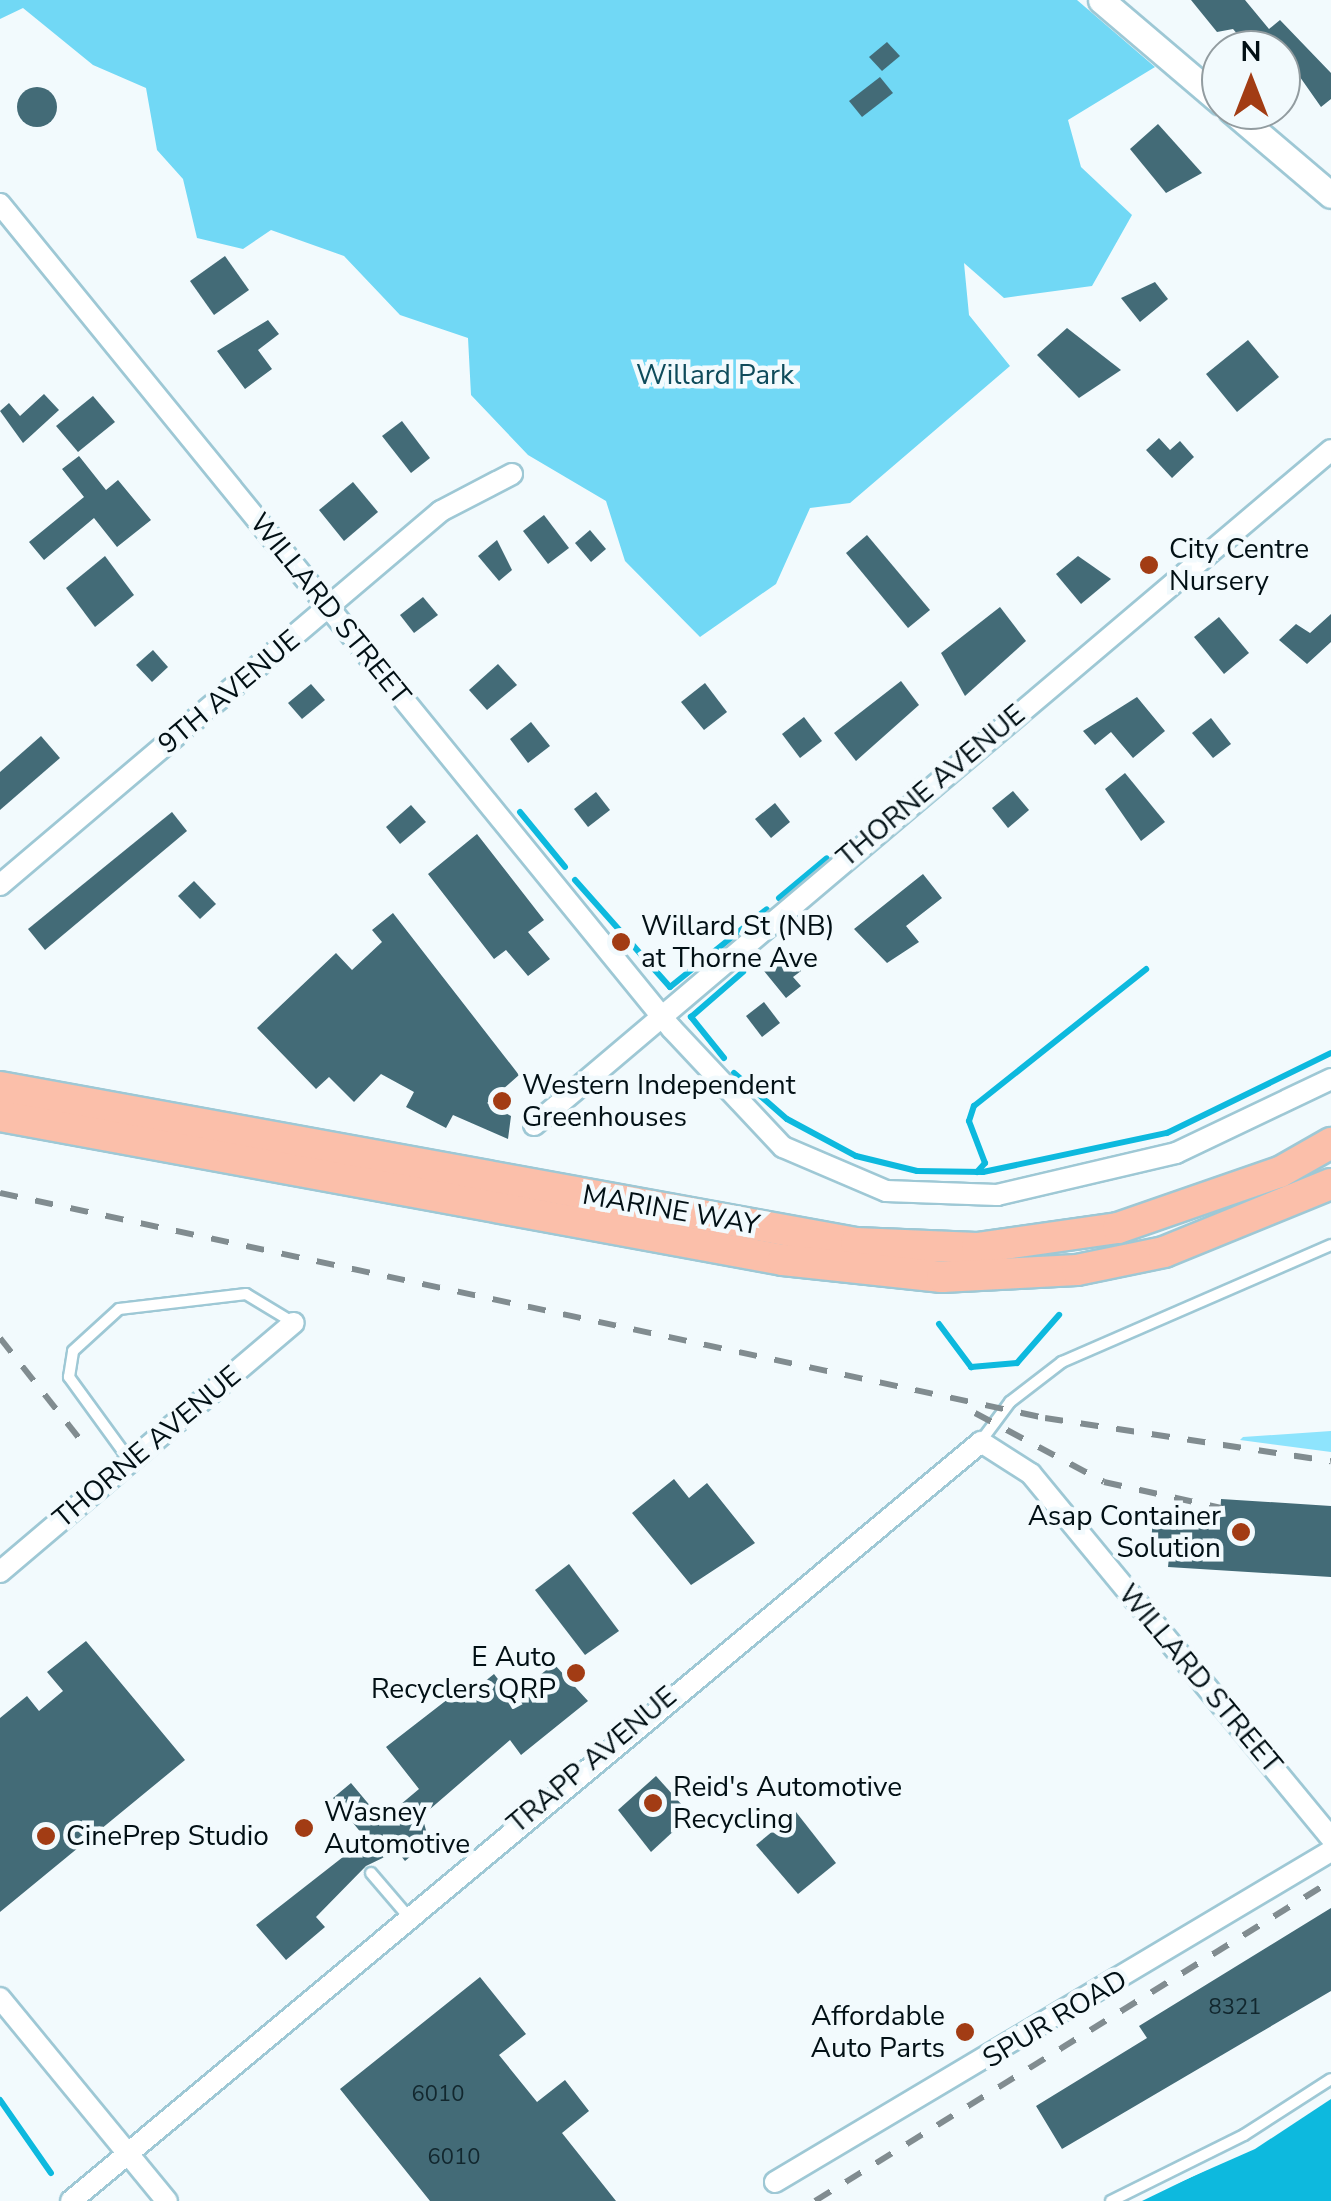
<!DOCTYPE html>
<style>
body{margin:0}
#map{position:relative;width:1331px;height:2201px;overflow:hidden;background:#f2fafd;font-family:"Nunito Sans",sans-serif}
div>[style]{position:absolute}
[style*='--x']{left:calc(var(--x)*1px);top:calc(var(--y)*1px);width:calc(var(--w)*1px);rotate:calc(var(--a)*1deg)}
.green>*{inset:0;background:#8ee4fd}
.forest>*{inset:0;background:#71d8f5}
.water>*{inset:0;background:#0db9de}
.pier>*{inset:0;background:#f2fafd}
.stream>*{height:6px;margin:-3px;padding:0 3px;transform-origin:3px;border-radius:3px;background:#0db9de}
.building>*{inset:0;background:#436b77}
.round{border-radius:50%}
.roads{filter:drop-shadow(2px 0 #9ec8d5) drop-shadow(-2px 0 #9ec8d5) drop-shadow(0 2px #9ec8d5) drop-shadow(0 -2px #9ec8d5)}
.service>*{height:10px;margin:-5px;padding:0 5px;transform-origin:5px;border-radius:5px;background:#fff}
.minor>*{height:20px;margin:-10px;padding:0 10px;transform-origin:10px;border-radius:10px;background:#fff}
.tertiary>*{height:25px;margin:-12.5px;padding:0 12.5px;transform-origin:12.5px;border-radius:12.5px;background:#fff}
.primary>*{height:30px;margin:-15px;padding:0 15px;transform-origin:15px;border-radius:15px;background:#fbbfaa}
.rail>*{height:6px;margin-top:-3px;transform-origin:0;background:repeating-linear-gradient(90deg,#818c90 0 18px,transparent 0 36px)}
.dots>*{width:28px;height:28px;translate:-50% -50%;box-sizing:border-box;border:5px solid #f2fafd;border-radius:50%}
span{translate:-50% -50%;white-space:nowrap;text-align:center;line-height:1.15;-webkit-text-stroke:9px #f2fafd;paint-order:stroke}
.number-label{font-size:22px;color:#12272e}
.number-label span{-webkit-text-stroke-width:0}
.park-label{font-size:28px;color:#0e4b5b}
.poi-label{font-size:28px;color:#021015}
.left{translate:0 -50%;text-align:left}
.right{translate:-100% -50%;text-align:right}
.street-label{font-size:28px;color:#021015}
.north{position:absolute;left:1201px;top:30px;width:100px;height:100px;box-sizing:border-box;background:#f2fafd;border:2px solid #929ca0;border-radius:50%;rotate:0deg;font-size:28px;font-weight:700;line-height:40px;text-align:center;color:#021015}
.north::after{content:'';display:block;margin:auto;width:35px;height:45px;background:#a23c14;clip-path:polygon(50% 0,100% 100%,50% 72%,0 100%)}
</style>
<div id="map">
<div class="green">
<div style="clip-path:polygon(1331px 1431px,1331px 1452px,1240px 1440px,1243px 1437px)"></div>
</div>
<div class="forest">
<div style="clip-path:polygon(0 0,1077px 0,1155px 67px,1068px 120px,1081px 167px,1132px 215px,1092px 286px,1004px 298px,964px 263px,969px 315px,1010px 366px,850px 503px,810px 508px,776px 584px,700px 637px,625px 561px,606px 501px,528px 455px,471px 395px,468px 338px,400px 315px,344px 256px,271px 230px,243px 249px,197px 238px,183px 179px,157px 150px,146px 88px,93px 65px,23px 8px,0 19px)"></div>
</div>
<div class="water">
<div style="clip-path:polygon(1331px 2094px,1331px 2201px,1142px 2201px,1241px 2153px)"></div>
</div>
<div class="pier">
<div style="clip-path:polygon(1331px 2089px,1331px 2099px,1255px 2149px,1137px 2201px)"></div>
</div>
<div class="stream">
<div style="--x:520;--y:812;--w:71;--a:50.7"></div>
<div style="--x:575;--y:880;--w:143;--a:48.4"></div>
<div style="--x:670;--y:987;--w:124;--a:-38.8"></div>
<div style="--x:779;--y:898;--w:62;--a:-39.8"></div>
<div style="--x:724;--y:1058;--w:53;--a:-128.8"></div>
<div style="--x:691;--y:1017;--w:69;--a:-40.9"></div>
<div style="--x:734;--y:1073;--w:70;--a:41"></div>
<div style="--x:787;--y:1119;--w:78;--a:28.2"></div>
<div style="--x:856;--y:1156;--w:63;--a:13.8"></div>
<div style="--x:917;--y:1171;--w:66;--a:0.9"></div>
<div style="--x:983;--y:1172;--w:188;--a:-12"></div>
<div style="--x:1167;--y:1133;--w:182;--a:-26"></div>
<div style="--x:977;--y:1172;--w:12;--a:-48"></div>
<div style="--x:985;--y:1163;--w:45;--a:-110.9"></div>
<div style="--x:969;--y:1121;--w:16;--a:-72"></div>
<div style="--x:974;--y:1106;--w:220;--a:-38.5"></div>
<div style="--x:939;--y:1324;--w:54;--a:53.3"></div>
<div style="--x:971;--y:1367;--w:46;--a:-5"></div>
<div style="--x:1017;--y:1363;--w:64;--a:-48.8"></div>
<div style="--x:0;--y:2100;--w:89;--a:55.1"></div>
</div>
<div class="building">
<div style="clip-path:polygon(1191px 0,1245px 0,1269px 29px,1280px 20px,1331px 73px,1331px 99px,1321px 107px,1281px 50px,1251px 50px,1233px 29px,1217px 32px)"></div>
<div style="clip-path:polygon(887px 42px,900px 56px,882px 71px,869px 57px)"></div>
<div style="clip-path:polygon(880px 77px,893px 93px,862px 117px,849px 101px)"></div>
<div class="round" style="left:17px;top:87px;width:40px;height:40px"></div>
<div style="clip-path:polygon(1158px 124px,1202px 173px,1166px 193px,1130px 149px)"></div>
<div style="clip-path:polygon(225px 256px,249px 290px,214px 315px,190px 281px)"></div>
<div style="clip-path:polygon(1155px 282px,1168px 299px,1140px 322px,1121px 298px)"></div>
<div style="clip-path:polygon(268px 320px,279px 334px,258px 350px,272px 369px,245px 389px,217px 351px)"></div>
<div style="clip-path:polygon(1067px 328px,1121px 370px,1079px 398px,1037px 355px)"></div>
<div style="clip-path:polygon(1248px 340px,1279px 377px,1237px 412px,1206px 374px)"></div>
<div style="clip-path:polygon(44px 394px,59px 410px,23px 443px,0 411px,9px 403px,20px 416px)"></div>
<div style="clip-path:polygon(93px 396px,115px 422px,78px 452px,56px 426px)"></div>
<div style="clip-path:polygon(402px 421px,430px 458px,411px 473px,382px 436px)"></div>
<div style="clip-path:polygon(1159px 438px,1170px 450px,1180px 441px,1194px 457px,1172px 478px,1146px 450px)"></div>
<div style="clip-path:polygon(79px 456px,106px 490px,118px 480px,151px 520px,117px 547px,94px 518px,44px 560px,29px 542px,84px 497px,62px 469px)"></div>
<div style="clip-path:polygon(353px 482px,378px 512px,344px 541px,319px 510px)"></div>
<div style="clip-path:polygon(544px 515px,569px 548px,548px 564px,523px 531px)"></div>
<div style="clip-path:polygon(590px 530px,606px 549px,591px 562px,575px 543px)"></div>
<div style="clip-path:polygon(867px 535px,930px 610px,908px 628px,846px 553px)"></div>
<div style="clip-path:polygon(497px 540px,512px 570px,499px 581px,478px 556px)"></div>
<div style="clip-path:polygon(105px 556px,134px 595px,95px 627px,66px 588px)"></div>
<div style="clip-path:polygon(1078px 556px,1111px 579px,1081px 604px,1056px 574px)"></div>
<div style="clip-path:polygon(423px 597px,438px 615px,414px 633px,400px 615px)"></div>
<div style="clip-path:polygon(1000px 607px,1026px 641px,965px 696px,941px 653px)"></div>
<div style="clip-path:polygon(1331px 614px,1331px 642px,1307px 664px,1279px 640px,1296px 624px,1310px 633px)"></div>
<div style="clip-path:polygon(1219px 617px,1249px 653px,1224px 674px,1194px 637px)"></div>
<div style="clip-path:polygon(153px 650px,168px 667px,152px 682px,136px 665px)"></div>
<div style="clip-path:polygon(498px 664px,517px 685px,487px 710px,469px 690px)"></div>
<div style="clip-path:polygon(901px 681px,919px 705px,856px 761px,834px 733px)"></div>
<div style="clip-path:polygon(705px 683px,727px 712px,704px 730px,681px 702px)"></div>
<div style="clip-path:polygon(311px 684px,325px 700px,302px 719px,288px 703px)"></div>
<div style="clip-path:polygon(1137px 697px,1165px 731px,1133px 758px,1111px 732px,1095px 745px,1083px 731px)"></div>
<div style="clip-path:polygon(804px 717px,822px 741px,800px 758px,782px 734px)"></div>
<div style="clip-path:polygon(1211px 718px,1231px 744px,1213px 758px,1192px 733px)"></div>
<div style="clip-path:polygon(531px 722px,550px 746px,528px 763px,510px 739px)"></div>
<div style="clip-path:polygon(41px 736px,60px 758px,0 810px,0 772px)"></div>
<div style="clip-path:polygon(1125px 773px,1165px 822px,1141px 841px,1105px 789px)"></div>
<div style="clip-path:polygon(1013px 791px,1029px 810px,1008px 828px,992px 808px)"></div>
<div style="clip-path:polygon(596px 792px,610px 810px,588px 827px,574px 809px)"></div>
<div style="clip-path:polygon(775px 803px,790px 822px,771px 838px,755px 819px)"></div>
<div style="clip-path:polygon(411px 805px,426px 822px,400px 844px,386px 827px)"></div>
<div style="clip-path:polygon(172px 812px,187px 831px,45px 950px,28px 929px)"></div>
<div style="clip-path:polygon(477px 834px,544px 920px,528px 932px,550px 959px,528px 976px,506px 950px,494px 959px,428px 874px)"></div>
<div style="clip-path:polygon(923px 874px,942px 898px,906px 926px,919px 942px,887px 963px,854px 929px)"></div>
<div style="clip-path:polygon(194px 881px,216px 904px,200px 919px,178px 896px)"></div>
<div style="clip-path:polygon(393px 913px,519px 1075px,487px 1103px,511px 1116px,508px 1139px,453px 1115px,446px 1128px,406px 1107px,414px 1092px,381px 1074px,354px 1102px,329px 1077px,316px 1089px,257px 1028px,336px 953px,352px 970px,382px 942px,372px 930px)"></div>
<div style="clip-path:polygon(785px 951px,801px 971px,793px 977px,801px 986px,786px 998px,764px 971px)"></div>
<div style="clip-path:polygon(764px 1002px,780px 1023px,762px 1037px,746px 1016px)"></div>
<div style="clip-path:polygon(674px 1479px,689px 1498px,707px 1483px,755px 1543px,691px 1585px,632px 1513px)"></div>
<div style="clip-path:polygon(1221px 1499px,1331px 1506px,1331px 1577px,1168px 1567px,1170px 1547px,1151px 1546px,1153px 1514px,1220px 1519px)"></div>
<div style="clip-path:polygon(569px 1564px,619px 1631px,585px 1655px,535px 1590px)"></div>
<div style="clip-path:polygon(86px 1641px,185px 1760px,0 1912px,0 1718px,27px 1696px,39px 1711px,63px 1691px,47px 1672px)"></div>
<div style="clip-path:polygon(554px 1664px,588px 1701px,521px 1755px,510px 1740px,422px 1816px,429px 1841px,405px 1861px,397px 1851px,366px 1866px,316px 1917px,325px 1927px,286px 1960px,256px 1925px,366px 1839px,333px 1798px,351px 1783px,382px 1820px,419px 1789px,386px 1747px,457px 1692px,463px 1699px,494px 1674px,512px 1697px)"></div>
<div style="clip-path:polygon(656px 1776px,691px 1815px,651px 1852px,618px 1810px)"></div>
<div style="clip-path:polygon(796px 1812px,836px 1863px,798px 1894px,756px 1845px)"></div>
<div style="clip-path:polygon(1331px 1908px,1331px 1991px,1062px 2149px,1036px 2106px,1147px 2038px,1139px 2026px)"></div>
<div style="clip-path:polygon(480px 1977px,526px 2034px,499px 2055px,537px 2102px,565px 2080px,589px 2111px,562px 2133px,616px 2201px,430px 2201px,340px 2089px)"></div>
</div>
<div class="roads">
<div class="service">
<div style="--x:981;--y:1441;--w:49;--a:-53.4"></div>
<div style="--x:1010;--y:1402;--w:66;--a:-37.6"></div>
<div style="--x:1062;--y:1362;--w:293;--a:-23.5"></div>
<div style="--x:130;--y:1461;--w:104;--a:-126"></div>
<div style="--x:69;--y:1377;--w:26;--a:-81"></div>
<div style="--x:73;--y:1351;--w:62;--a:-42.4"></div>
<div style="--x:119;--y:1309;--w:128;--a:-6.7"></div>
<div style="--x:246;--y:1294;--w:56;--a:31.1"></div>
<div style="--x:371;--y:1873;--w:54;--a:49.5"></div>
<div style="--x:1111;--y:2201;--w:148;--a:-26.4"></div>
<div style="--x:1244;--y:2135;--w:103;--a:-32.8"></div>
</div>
<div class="minor">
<div style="--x:0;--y:204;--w:1064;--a:50.84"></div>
<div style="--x:672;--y:1029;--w:162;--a:46.8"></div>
<div style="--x:783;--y:1147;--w:112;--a:23.1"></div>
<div style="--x:886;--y:1191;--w:111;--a:2.1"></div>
<div style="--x:997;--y:1195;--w:184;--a:-13.2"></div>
<div style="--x:1176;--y:1153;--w:172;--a:-25.5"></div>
<div style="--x:0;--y:885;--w:578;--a:-40.3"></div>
<div style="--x:441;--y:511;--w:80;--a:-27.5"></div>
<div style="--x:534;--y:1125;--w:1044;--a:-40.26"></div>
<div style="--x:0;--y:1572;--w:385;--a:-40.3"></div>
<div style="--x:0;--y:1998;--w:263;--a:50.6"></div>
<div style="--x:775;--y:2182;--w:647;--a:-30.77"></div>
<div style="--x:71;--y:2201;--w:1185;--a:-39.83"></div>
<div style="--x:981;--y:1442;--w:59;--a:32.6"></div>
<div style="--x:1031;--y:1474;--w:472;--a:50.5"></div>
</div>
<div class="tertiary">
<div style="--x:1101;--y:0;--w:157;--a:40.4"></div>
<div style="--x:1231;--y:110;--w:131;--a:40.4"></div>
</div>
<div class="primary">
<div style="--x:0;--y:1087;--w:870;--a:10.33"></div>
<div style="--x:856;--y:1243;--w:121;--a:2.4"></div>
<div style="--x:977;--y:1248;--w:142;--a:-8.1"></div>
<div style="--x:1118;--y:1228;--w:171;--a:-19.1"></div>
<div style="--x:1280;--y:1172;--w:59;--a:-29.6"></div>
<div style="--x:0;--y:1116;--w:796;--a:10.42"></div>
<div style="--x:783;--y:1260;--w:160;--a:6.1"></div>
<div style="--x:942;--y:1277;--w:135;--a:-3"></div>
<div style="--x:1077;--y:1270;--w:89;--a:-11.7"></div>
<div style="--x:1164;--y:1252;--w:180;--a:-22.2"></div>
</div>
</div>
<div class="rail">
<div style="--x:0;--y:1193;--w:1069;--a:12.15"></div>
<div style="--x:1045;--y:1418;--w:289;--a:8.6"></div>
<div style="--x:0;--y:1338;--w:139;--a:51.7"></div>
<div style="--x:975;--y:1413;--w:146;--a:28.1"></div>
<div style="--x:1104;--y:1482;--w:120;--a:12.5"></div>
<div style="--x:815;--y:2201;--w:607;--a:-31.81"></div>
</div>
<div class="dots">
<div style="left:1149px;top:565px;background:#a23c14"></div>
<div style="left:621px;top:942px;background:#a23c14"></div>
<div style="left:502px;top:1101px;background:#a23c14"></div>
<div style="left:1241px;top:1532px;background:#a23c14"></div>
<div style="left:576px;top:1673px;background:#a23c14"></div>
<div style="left:653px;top:1803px;background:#a23c14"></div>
<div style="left:304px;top:1828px;background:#a23c14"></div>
<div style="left:46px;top:1836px;background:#a23c14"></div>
<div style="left:965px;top:2032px;background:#a23c14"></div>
</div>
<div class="number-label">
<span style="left:1235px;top:2008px">8321</span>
<span style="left:438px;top:2095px">6010</span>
<span style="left:454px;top:2158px">6010</span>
</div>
<div class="park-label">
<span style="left:715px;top:375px">Willard Park</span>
</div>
<div class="poi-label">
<span class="left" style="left:1169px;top:565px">City Centre<br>Nursery</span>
<span class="left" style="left:641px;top:942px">Willard St (NB)<br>at Thorne Ave</span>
<span class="left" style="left:522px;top:1101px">Western Independent<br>Greenhouses</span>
<span class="right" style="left:1221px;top:1532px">Asap Container<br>Solution</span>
<span class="right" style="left:556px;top:1673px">E Auto<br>Recyclers QRP</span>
<span class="left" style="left:673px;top:1803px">Reid's Automotive<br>Recycling</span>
<span class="left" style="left:324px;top:1828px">Wasney<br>Automotive</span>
<span class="left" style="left:66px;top:1836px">CinePrep Studio</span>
<span class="right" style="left:945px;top:2032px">Affordable<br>Auto Parts</span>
</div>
<div class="street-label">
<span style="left:330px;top:609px;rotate:51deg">WILLARD STREET</span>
<span style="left:229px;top:692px;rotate:-40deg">9TH AVENUE</span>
<span style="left:931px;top:786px;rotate:-40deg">THORNE AVENUE</span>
<span style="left:671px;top:1210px;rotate:10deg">MARINE WAY</span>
<span style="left:147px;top:1447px;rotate:-40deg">THORNE AVENUE</span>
<span style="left:1200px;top:1679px;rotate:50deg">WILLARD STREET</span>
<span style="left:592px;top:1760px;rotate:-40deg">TRAPP AVENUE</span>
<span style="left:1055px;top:2019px;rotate:-31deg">SPUR ROAD</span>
</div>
<div class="north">N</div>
</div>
